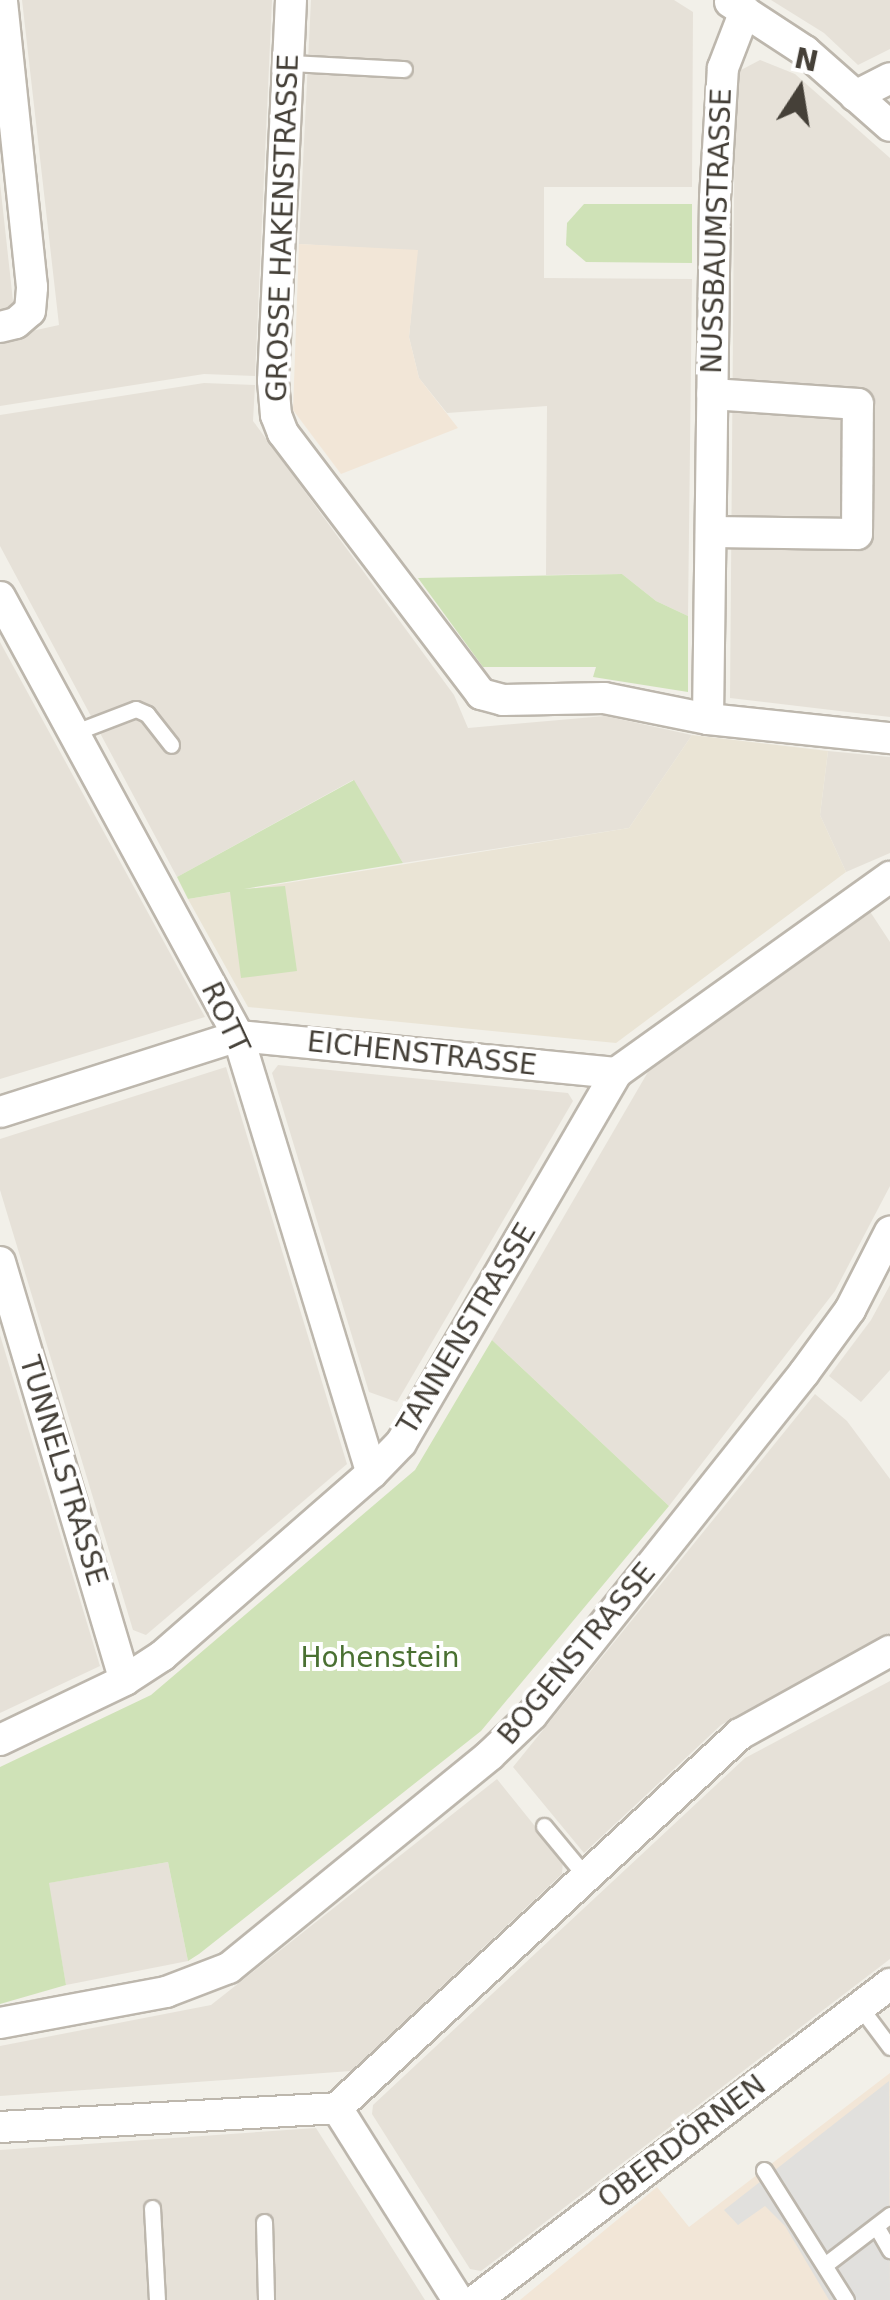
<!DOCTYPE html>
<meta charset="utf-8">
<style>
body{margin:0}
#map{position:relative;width:890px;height:2300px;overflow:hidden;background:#f2f0e9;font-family:"DejaVu Sans",sans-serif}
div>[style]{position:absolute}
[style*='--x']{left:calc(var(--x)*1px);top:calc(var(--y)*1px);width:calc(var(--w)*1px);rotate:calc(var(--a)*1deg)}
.residential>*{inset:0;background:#e6e1d8}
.commercial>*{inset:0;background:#f2e6d7}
.education>*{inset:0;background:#eae4d5}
.green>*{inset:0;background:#cfe2b7}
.parking>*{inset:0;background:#e1e0dd}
.roads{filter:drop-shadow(2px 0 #bdb7ad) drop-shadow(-2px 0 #bdb7ad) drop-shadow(0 2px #bdb7ad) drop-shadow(0 -2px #bdb7ad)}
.lane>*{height:15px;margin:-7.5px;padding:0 7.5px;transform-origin:7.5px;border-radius:7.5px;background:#fff}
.street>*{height:30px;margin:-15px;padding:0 15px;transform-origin:15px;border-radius:15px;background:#fff}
span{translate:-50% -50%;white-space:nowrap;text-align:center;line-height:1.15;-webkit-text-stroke:8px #fff;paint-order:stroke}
.street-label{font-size:28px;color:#454038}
.park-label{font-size:28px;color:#4a7032}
.north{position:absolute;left:750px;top:40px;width:100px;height:100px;-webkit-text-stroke:8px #fff;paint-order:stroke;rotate:12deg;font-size:28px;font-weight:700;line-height:40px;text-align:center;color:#454038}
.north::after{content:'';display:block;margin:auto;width:35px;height:45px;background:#454038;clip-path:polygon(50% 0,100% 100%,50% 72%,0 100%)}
</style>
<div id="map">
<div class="residential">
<div style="clip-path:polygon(22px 0,272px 0,255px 376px,204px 374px,0 406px,0 338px,59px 325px)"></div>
<div style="clip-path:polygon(311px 0,674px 0,693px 12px,692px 187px,544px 187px,544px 278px,692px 279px,688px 616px,656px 601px,622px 574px,546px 575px,547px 406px,447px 413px,419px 378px,409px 337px,417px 251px,299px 244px)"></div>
<div style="clip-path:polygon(771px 0,890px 0,890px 49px,858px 65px,824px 33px)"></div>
<div style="clip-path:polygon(760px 60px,795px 74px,890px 158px,890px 717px,730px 698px,735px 82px,741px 70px)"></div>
<div style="clip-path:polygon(0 183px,14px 310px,0 318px)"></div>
<div style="clip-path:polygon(204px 383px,255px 385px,253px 421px,454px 695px,468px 728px,605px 716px,692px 735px,629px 828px,403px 863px,353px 780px,177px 877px,0 546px,0 415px)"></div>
<div style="clip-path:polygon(0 642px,205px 1017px,0 1079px)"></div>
<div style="clip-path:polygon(828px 751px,890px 757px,890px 853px,846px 872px,820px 815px)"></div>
<div style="clip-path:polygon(869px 910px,890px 942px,890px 1186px,835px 1291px,669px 1506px,492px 1340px,652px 1065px)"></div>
<div style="clip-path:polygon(278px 1065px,568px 1093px,573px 1101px,397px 1402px,369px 1392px,272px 1073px)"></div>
<div style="clip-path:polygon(226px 1067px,347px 1464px,146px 1635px,133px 1630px,0 1190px,0 1139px)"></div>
<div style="clip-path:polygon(890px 1285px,890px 1370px,861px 1402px,829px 1376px,871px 1320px)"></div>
<div style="clip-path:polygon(0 1335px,100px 1666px,0 1713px)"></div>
<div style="clip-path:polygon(815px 1394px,847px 1421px,890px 1479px,890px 1635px,721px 1725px,584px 1853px,513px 1767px)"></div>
<div style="clip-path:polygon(890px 1681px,890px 1959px,481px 2271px,470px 2269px,372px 2114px,373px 2105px,745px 1758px)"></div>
<div style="clip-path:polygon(497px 1779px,563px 1861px,562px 1874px,351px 2071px,0 2096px,0 2046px,211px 2005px)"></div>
<div style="clip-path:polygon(168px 1862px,188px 1961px,66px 1985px,48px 1883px)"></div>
<div style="clip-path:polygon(316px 2128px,425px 2300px,0 2300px,0 2150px)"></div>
</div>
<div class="commercial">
<div style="clip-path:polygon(299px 244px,418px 250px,409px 337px,419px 378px,458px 428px,341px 474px,293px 410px)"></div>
<div style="clip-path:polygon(890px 2073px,890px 2300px,520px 2300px,657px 2187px,689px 2227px)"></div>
</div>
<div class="education">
<div style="clip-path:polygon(692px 735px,828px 751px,820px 815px,846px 872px,616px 1043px,248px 1007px,188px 899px,629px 828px)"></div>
</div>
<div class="green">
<div style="clip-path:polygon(584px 204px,692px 204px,692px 263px,586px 262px,566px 245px,567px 223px)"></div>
<div style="clip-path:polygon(622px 574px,656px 601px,688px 616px,688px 692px,593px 677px,596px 667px,483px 667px,418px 578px)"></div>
<div style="clip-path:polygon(354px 780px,403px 863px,244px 889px,285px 886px,297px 971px,241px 978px,230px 892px,188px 899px,177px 877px)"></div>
<div style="clip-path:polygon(492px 1340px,669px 1506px,481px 1731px,199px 1954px,188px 1961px,168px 1862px,49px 1883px,66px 1985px,0 2004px,0 1767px,151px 1695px,415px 1470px)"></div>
</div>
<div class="parking">
<div style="clip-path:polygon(889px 2081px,890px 2300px,829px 2300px,785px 2226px,765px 2206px,738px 2225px,724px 2210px)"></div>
</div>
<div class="roads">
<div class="lane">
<div style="--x:289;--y:63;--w:115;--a:3"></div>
<div style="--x:73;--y:733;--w:67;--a:-20.9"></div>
<div style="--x:136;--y:709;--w:12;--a:24"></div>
<div style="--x:147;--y:714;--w:39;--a:52"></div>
<div style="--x:544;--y:1826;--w:67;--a:50.4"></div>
<div style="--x:860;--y:2007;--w:50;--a:53.1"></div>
<div style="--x:764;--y:2170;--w:154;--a:57.8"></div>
<div style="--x:152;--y:2208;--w:92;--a:86.9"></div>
<div style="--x:264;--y:2222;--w:78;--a:88.5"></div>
<div style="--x:876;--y:2226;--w:28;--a:60"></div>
<div style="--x:826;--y:2264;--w:81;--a:-37.4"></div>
</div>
<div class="street">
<div style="--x:291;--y:0;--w:381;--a:92.7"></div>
<div style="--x:273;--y:381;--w:34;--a:85"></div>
<div style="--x:276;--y:415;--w:19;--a:69"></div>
<div style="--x:283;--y:433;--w:328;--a:52.8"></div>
<div style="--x:481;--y:694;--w:23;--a:15"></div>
<div style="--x:503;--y:700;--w:101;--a:-1.1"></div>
<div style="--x:604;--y:698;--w:106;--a:11.4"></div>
<div style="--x:708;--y:719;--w:183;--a:6"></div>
<div style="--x:730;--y:2;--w:90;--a:33.2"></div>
<div style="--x:805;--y:51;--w:113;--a:41.4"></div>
<div style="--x:855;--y:96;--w:39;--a:-27"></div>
<div style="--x:0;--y:327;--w:16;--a:-14"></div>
<div style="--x:16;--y:323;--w:18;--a:-41"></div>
<div style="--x:30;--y:311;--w:24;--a:-85"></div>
<div style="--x:32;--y:287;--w:289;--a:-96"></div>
<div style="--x:711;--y:532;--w:146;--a:0.8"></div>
<div style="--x:857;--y:534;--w:130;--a:-89.6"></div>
<div style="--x:858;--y:404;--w:146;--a:-176.1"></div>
<div style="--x:0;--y:597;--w:499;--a:61.5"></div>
<div style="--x:238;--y:1036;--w:457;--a:73"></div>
<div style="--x:708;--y:719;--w:521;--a:-89.23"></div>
<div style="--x:715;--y:198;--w:130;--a:-86.5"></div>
<div style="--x:723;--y:68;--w:61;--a:-68.9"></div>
<div style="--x:0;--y:1112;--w:250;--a:-17.7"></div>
<div style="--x:238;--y:1036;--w:380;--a:5.6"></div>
<div style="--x:0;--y:1262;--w:436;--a:73.4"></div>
<div style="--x:0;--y:1740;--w:139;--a:-25.6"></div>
<div style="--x:125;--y:1680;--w:44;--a:-33"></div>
<div style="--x:162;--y:1656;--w:279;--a:-41.1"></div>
<div style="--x:372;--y:1473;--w:42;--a:-46"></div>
<div style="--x:401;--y:1443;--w:428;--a:-59.8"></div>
<div style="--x:616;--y:1073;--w:337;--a:-35.6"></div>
<div style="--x:0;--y:2023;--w:169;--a:-10.6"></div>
<div style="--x:166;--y:1992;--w:67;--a:-20.9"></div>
<div style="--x:229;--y:1968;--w:337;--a:-39.2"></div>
<div style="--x:490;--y:1755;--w:58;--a:-43.6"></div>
<div style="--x:532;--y:1715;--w:437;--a:-51.5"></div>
<div style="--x:804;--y:1373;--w:78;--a:-53.9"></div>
<div style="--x:850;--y:1310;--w:88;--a:-62.9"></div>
<div style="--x:337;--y:2108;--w:227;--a:57.8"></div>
<div style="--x:0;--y:2127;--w:338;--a:-3.2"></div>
<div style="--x:337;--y:2108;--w:550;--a:-42.86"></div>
<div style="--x:740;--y:1734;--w:171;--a:-29"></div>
<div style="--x:476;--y:2300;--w:521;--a:-37.35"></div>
</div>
</div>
<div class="street-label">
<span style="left:283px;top:228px;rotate:-88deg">GROSSE HAKENSTRASSE</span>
<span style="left:717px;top:231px;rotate:-88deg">NUSSBAUMSTRASSE</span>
<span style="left:225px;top:1018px;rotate:65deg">ROTT</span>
<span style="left:422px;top:1054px;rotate:6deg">EICHENSTRASSE</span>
<span style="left:467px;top:1329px;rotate:-59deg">TANNENSTRASSE</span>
<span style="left:63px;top:1471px;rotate:73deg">TUNNELSTRASSE</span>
<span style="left:577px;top:1654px;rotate:-50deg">BOGENSTRASSE</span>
<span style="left:682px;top:2142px;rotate:-37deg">OBERDÖRNEN</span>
</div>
<div class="park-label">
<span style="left:380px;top:1658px">Hohenstein</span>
</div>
<div class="north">N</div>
</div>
